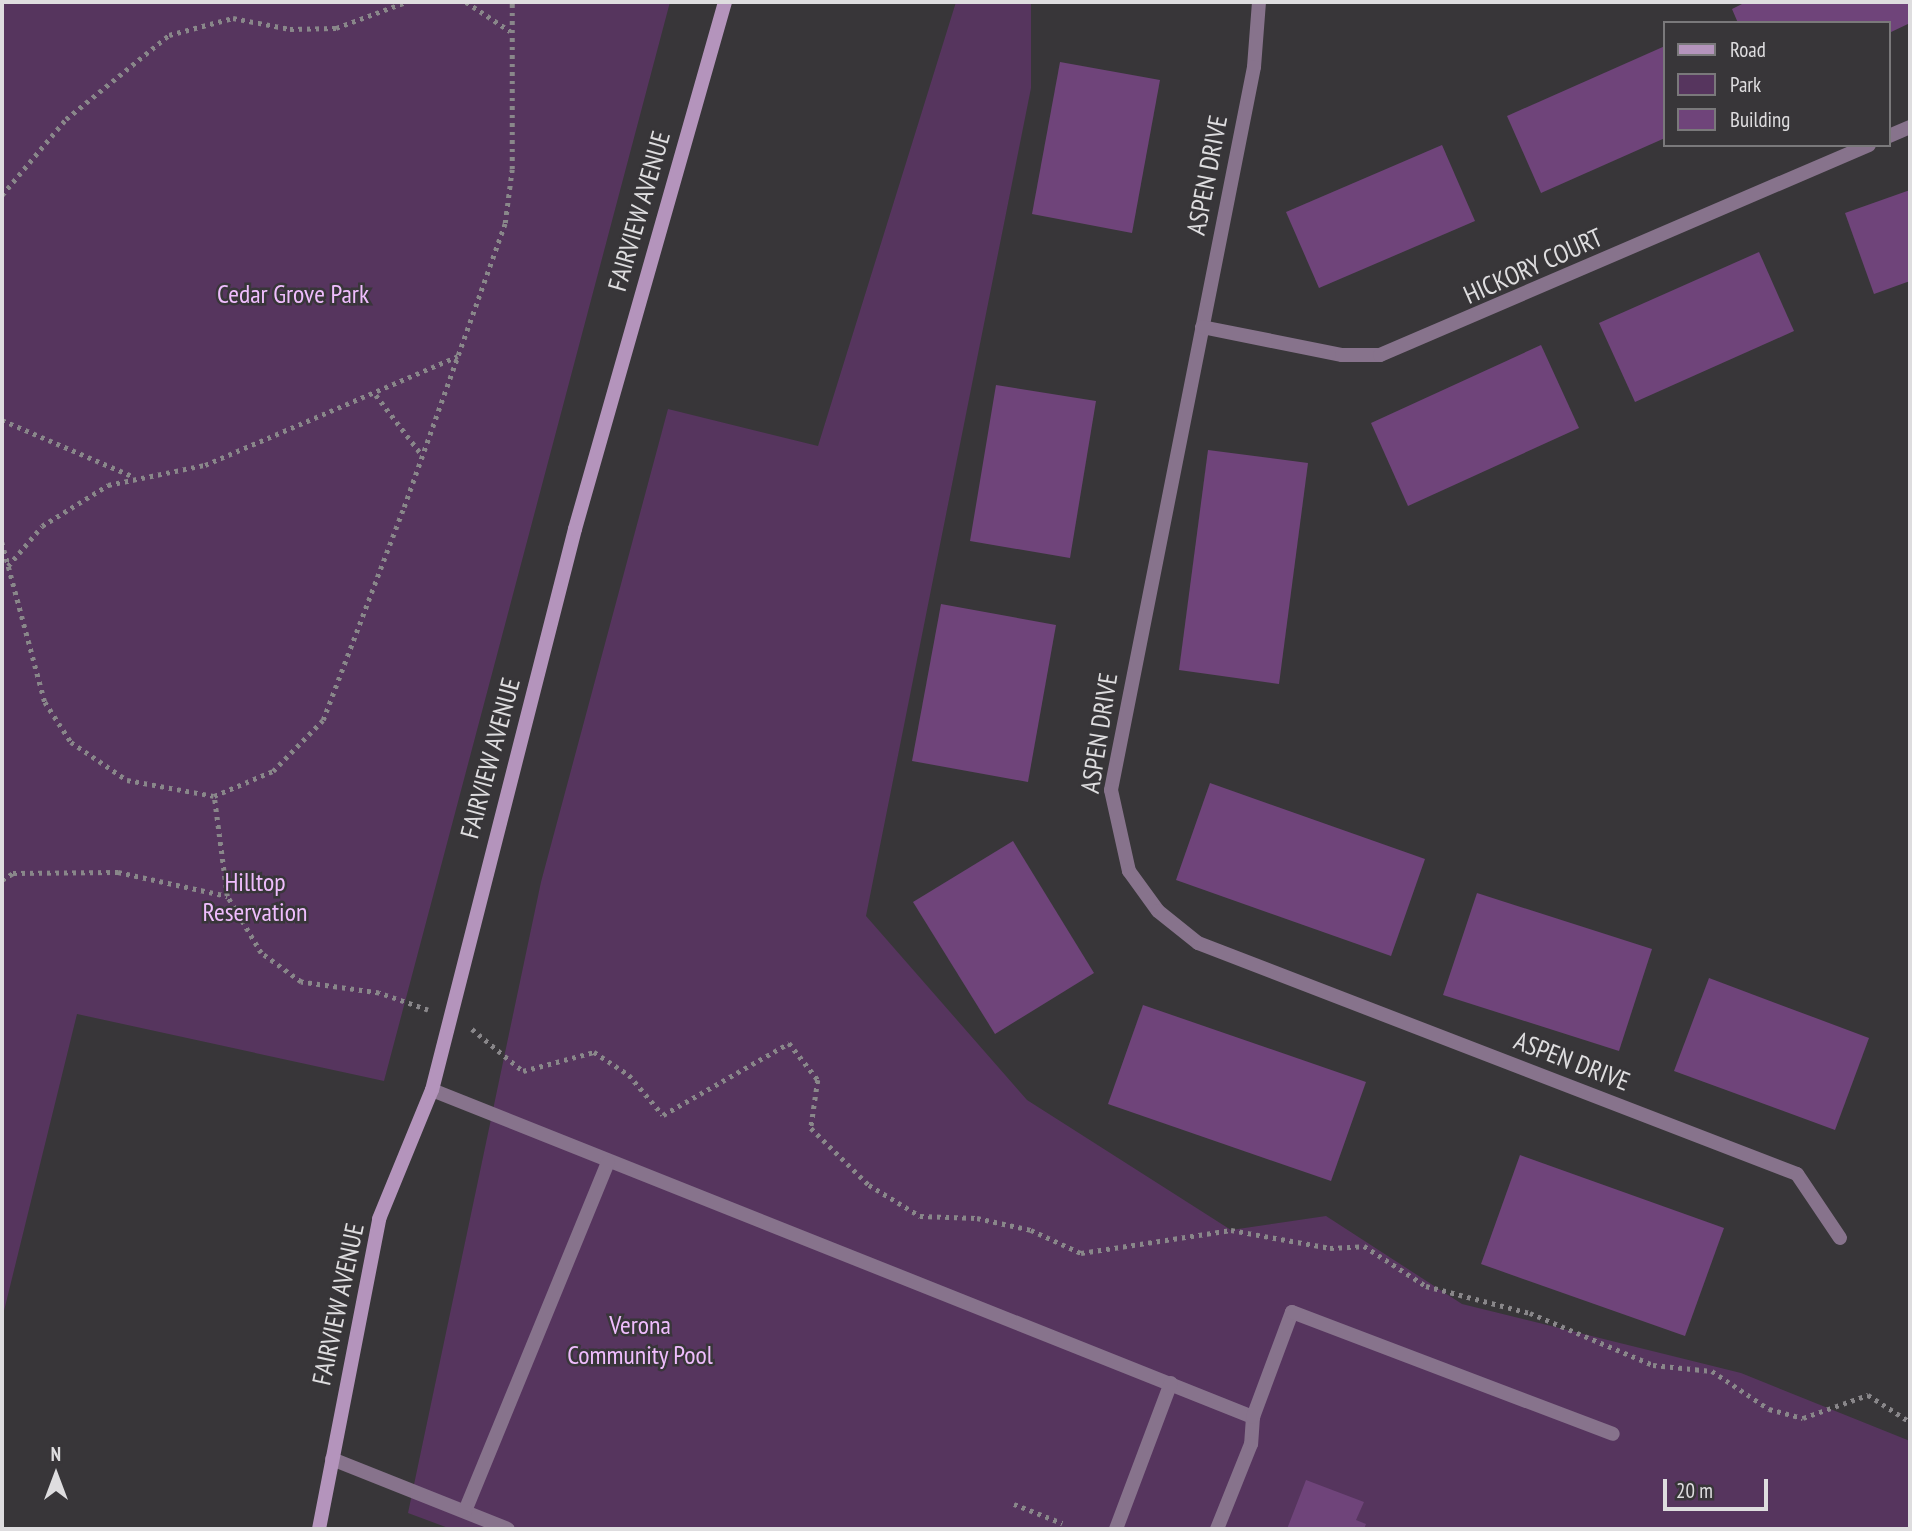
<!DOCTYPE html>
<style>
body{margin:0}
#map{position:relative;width:1912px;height:1531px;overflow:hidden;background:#383639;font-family:"PT Sans Narrow",sans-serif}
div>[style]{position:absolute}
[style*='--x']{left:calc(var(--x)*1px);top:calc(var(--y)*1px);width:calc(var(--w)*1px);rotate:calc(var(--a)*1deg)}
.green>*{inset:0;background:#56355e}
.building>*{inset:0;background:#6f447a}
.path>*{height:4.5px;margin-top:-2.25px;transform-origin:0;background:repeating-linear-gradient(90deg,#89878a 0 3.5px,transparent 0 8.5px)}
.service>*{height:14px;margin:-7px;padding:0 7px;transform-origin:7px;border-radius:7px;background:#87738c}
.minor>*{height:14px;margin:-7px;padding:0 7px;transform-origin:7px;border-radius:7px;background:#87738c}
.secondary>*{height:14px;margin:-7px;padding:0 7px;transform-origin:7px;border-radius:7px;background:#b494bc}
span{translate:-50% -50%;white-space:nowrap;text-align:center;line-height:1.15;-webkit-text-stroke:5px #383639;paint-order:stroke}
.street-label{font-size:26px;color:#dedddf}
.park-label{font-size:26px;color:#efbdfd}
.frame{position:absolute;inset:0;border:4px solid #dedddf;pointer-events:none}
.legend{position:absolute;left:1663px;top:21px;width:228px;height:126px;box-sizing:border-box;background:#383639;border:2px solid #7a797b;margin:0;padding:9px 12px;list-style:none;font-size:21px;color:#dedddf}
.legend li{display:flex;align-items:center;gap:14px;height:35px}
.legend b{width:35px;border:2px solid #7a797b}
.north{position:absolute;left:21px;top:1440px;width:70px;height:70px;-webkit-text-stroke:5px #383639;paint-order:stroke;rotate:0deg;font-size:19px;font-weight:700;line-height:28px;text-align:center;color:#dedddf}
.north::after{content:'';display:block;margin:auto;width:24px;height:32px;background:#dedddf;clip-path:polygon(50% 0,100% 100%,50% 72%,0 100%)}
.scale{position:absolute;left:1663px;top:1479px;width:105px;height:32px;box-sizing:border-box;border:4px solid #dedddf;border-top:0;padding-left:9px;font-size:21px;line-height:24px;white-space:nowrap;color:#dedddf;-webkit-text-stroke:5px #383639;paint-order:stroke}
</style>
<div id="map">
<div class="green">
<div style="clip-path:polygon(2px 2px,670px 2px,384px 1081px,77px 1014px,2px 1319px)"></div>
<div style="clip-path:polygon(956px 2px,1031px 2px,1031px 88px,866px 916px,1027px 1100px,1231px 1230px,1326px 1216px,1462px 1304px,1741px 1373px,1910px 1441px,1910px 1529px,451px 1529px,408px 1513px,541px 882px,668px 409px,818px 446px)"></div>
</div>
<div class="building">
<div style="clip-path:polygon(1746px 2px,1910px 2px,1910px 23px,1889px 33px,1889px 23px,1738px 23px,1732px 9px)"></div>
<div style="clip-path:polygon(1665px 46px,1665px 138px,1541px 193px,1507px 116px)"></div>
<div style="clip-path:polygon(1060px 62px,1160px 80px,1132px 233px,1032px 214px)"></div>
<div style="clip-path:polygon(1442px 145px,1475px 221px,1319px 288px,1286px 212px)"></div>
<div style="clip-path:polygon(1910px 190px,1910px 281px,1874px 294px,1845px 213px)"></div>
<div style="clip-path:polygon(1759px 252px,1794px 331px,1635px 402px,1599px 323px)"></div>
<div style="clip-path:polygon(1541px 345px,1579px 428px,1408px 506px,1371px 423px)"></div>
<div style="clip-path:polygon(996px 385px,1096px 401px,1070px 558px,970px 541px)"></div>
<div style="clip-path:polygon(1208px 450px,1308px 463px,1279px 684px,1179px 670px)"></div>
<div style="clip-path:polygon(941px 604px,1056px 625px,1028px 782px,912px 761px)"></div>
<div style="clip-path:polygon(1210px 783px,1425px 859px,1391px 956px,1176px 880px)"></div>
<div style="clip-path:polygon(1013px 841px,1094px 973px,995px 1034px,913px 902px)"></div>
<div style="clip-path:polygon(1477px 893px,1652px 949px,1619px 1051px,1443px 995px)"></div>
<div style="clip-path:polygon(1709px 978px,1869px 1038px,1835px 1130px,1674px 1071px)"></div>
<div style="clip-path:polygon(1143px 1005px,1366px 1082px,1331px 1181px,1108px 1104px)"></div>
<div style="clip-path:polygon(1520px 1155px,1724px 1228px,1685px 1336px,1481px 1264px)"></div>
<div style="clip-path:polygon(1306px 1480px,1364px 1502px,1356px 1520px,1366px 1524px,1364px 1529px,1287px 1529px)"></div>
</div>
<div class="path">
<div style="--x:466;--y:2;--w:53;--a:33.4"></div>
<div style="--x:2;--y:195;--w:99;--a:-49.9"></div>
<div style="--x:66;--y:119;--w:133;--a:-39.2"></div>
<div style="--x:169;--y:35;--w:66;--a:-14.9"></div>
<div style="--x:233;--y:18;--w:58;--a:10.9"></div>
<div style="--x:290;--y:29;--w:46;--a:-1.2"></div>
<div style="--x:336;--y:28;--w:75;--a:-20.4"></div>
<div style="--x:376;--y:395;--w:76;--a:52.5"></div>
<div style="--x:2;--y:420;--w:142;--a:23.3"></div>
<div style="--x:2;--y:542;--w:166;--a:75"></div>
<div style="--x:45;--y:702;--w:48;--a:57"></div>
<div style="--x:71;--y:742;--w:68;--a:34.2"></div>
<div style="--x:127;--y:780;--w:88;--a:10.4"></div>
<div style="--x:8;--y:566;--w:52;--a:-49.6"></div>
<div style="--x:42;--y:526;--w:78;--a:-31.8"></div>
<div style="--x:108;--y:485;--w:99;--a:-11.7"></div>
<div style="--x:205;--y:465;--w:275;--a:-23.3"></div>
<div style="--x:2;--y:880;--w:13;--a:-32"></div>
<div style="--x:13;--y:873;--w:105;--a:-0.5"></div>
<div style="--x:118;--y:872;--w:112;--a:12.4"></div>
<div style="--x:428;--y:1010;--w:52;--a:-160.9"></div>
<div style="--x:379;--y:993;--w:79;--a:-172"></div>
<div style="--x:301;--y:982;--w:49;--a:-144.1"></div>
<div style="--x:261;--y:953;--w:66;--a:-120.8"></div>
<div style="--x:227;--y:896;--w:101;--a:-97.4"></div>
<div style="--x:214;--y:796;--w:64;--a:-23"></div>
<div style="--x:273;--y:771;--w:71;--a:-45.6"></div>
<div style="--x:323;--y:720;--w:228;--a:-69.2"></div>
<div style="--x:404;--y:507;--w:301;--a:-70.4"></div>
<div style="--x:505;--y:223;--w:54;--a:-82.6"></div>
<div style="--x:512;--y:169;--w:167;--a:-90"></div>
<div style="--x:472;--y:1029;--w:66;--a:39.5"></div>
<div style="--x:523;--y:1071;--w:73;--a:-15"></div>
<div style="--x:594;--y:1052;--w:42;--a:33.3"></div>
<div style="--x:629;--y:1075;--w:52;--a:49.6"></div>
<div style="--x:663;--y:1115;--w:145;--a:-29.7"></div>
<div style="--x:789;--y:1043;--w:47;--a:51.9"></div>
<div style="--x:818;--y:1080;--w:49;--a:98.3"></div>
<div style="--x:811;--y:1128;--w:81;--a:44.5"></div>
<div style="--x:869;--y:1185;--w:60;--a:31.3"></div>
<div style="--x:920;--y:1216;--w:57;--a:2"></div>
<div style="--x:977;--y:1218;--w:55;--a:12.5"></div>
<div style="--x:1031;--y:1230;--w:55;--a:24.7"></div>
<div style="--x:1081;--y:1253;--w:152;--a:-8.7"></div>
<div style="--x:1231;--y:1230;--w:101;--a:10.3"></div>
<div style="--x:1330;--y:1248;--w:34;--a:-3"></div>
<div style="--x:1364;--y:1246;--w:74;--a:32.8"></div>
<div style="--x:1426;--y:1286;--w:107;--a:14.6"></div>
<div style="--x:1530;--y:1313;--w:134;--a:22.9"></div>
<div style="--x:1653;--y:1365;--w:59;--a:5.8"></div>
<div style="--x:1712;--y:1371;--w:69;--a:33.7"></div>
<div style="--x:1769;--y:1409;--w:35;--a:15"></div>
<div style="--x:1803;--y:1418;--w:69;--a:-19.5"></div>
<div style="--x:1868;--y:1395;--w:50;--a:32.7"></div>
<div style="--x:1014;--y:1504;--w:52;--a:21.6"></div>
</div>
<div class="service">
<div style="--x:432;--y:1090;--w:884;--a:21.72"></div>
<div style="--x:1253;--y:1417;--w:27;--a:94"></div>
<div style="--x:1251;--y:1444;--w:92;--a:111.8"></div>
<div style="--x:1253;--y:1417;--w:112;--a:-69.6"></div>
<div style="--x:1292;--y:1312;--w:343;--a:20.8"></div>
<div style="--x:332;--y:1459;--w:189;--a:21.7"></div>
<div style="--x:465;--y:1511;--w:377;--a:-67.7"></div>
<div style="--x:1116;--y:1529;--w:156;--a:-69.4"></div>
</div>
<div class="minor">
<div style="--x:1259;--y:2;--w:65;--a:94.4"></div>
<div style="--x:1254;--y:67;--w:737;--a:101.19"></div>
<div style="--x:1111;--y:790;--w:83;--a:77.5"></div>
<div style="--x:1129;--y:871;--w:49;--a:54.1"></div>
<div style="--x:1158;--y:911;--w:51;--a:38.7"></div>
<div style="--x:1198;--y:943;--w:642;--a:21.09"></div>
<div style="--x:1797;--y:1174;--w:77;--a:56.1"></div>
<div style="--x:1889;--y:136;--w:23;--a:-23"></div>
<div style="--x:1202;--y:327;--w:143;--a:11.3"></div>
<div style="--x:1342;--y:355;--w:38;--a:0"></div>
<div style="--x:1380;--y:355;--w:532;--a:-23.24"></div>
</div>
<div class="secondary">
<div style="--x:319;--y:1529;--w:316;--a:-79"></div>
<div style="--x:379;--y:1219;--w:139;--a:-67.7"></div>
<div style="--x:432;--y:1090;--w:579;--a:-75.7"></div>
<div style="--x:575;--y:529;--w:548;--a:-74.11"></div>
</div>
<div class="street-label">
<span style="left:1207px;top:175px;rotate:-79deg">ASPEN DRIVE</span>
<span style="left:639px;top:211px;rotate:-74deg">FAIRVIEW AVENUE</span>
<span style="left:1533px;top:266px;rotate:-24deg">HICKORY COURT</span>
<span style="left:1099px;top:733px;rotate:-81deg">ASPEN DRIVE</span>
<span style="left:490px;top:758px;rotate:-75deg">FAIRVIEW AVENUE</span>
<span style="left:1572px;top:1061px;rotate:21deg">ASPEN DRIVE</span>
<span style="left:338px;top:1304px;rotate:-78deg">FAIRVIEW AVENUE</span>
</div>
<div class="park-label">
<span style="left:293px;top:294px">Cedar Grove Park</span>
<span style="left:255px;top:897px">Hilltop<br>Reservation</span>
<span style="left:640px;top:1340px">Verona<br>Community Pool</span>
</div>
<div class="frame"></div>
<ul class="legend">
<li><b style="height:9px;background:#b494bc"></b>Road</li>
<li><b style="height:19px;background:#56355e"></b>Park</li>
<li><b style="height:19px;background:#6f447a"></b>Building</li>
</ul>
<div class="north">N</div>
<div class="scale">20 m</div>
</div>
